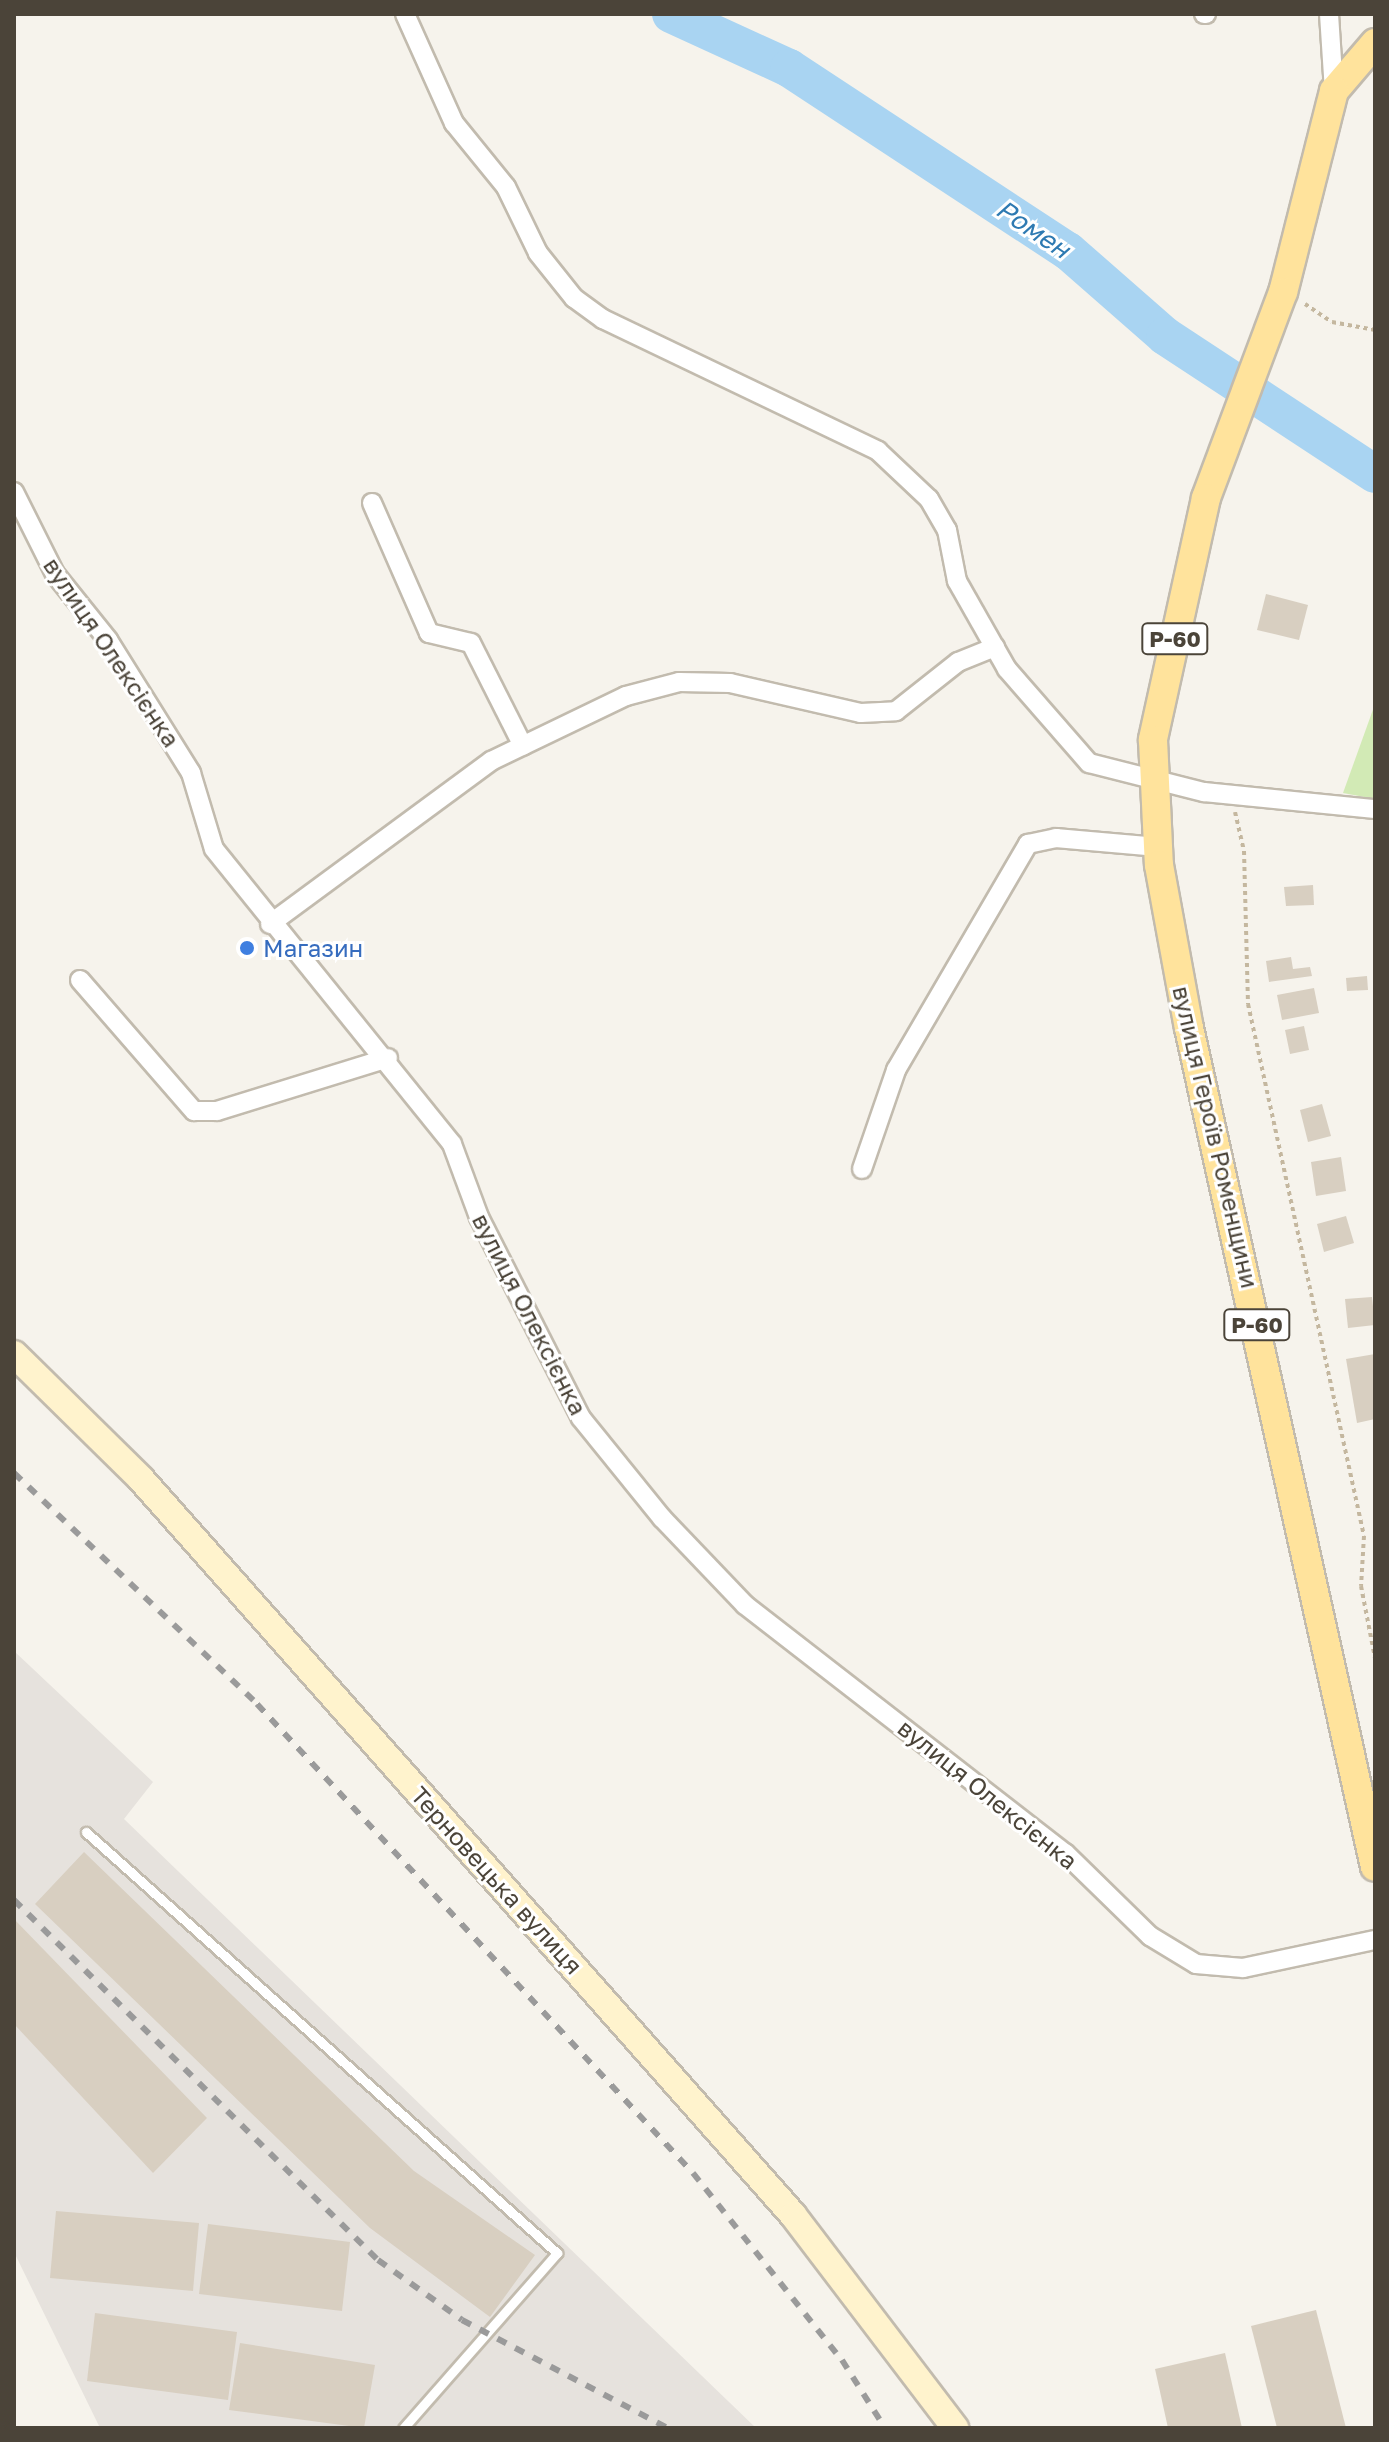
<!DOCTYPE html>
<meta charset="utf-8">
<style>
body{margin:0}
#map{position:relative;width:1389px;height:2442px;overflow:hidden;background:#f6f3ec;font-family:"Golos Text",sans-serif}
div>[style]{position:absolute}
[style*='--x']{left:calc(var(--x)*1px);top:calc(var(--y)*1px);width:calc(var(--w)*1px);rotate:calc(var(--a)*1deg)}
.industrial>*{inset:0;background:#e6e2dd}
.green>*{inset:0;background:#d2eab5}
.river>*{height:38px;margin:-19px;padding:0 19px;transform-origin:19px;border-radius:19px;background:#a9d4f2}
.building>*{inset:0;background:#d8cfc1}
.path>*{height:4px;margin-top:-2px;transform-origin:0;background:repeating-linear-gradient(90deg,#c4b79f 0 4px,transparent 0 8px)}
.roads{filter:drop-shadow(2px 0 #c2bbae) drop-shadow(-2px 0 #c2bbae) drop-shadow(0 2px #c2bbae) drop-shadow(0 -2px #c2bbae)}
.service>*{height:9px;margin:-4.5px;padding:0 4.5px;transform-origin:4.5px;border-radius:4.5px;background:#fff}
.minor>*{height:18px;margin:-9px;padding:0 9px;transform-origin:9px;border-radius:9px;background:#fff}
.secondary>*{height:26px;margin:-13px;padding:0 13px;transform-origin:13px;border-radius:13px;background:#fff3cd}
.primary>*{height:28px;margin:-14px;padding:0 14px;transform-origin:14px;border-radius:14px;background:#ffe39c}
.rail>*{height:6px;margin-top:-3px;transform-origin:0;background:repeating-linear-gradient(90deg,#9a9a9a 0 10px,transparent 0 20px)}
.dots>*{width:22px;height:22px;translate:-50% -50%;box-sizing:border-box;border:4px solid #fff;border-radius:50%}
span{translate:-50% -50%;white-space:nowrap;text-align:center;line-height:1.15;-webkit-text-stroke:6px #fff;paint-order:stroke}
.shield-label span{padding:2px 6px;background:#fff;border:2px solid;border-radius:6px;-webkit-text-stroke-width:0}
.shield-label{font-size:22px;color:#4b4439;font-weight:700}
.street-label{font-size:24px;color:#4b4439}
.shop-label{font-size:24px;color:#366cbe}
.left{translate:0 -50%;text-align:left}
.water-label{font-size:26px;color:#2e7ab2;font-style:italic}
.frame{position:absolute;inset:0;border:16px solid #4b4439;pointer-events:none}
</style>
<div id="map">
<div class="industrial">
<div style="clip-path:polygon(14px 1651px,153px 1782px,124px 1819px,756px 2428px,100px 2428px,14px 2252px)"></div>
</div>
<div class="green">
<div style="clip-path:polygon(1375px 704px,1375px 799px,1343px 793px)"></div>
</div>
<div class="river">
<div style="--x:671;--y:14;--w:130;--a:24.6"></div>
<div style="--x:789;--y:68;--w:334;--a:33.3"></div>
<div style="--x:1068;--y:251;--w:129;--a:41.2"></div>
<div style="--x:1165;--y:336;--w:251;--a:33.3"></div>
</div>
<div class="building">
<div style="clip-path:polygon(1266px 594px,1308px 605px,1299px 640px,1257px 630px)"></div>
<div style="clip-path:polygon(1313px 885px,1314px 905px,1286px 906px,1284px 887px)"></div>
<div style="clip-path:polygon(1291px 957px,1293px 969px,1310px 967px,1312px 976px,1269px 982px,1266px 961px)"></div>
<div style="clip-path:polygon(1367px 976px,1368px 990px,1347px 991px,1346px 978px)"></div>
<div style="clip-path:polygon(1314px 988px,1319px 1013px,1282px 1020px,1277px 995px)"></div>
<div style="clip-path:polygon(1304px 1026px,1309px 1050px,1290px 1054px,1285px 1030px)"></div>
<div style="clip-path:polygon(1322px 1104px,1331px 1136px,1308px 1142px,1300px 1110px)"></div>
<div style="clip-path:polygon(1341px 1157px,1346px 1191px,1316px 1196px,1311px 1162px)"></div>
<div style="clip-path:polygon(1346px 1216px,1354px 1243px,1324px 1252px,1317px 1224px)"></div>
<div style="clip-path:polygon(1372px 1297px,1375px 1325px,1348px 1328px,1345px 1299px)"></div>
<div style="clip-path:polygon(1375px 1354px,1375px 1419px,1357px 1423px,1346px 1359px)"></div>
<div style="clip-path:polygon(84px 1852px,414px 2171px,535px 2255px,490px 2317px,370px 2228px,35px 1904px)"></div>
<div style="clip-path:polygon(14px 1919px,207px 2118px,153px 2173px,14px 2024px)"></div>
<div style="clip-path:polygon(56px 2211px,199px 2223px,193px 2291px,50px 2278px)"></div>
<div style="clip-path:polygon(208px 2224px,350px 2242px,342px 2311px,199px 2294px)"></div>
<div style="clip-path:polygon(1316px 2310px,1346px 2428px,1277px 2428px,1251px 2326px)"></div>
<div style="clip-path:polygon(95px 2313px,237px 2332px,228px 2400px,87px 2381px)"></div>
<div style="clip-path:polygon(240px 2343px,375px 2365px,364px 2428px,229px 2410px)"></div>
<div style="clip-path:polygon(1225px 2353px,1242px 2428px,1168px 2428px,1155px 2369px)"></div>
</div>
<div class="path">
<div style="--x:1305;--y:304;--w:32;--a:34"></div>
<div style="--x:1332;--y:322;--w:44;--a:10.5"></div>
<div style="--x:1235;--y:812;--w:40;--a:77"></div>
<div style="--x:1244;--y:851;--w:153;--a:88.5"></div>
<div style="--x:1248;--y:1004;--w:544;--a:77.7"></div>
<div style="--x:1364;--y:1536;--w:50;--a:93.4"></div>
<div style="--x:1361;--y:1586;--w:73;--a:79"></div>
</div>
<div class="roads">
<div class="service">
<div style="--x:86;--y:1832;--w:632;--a:41.79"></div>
<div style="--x:557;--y:2253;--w:233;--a:131.3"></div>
</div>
<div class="minor">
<div style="--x:405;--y:14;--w:120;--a:65.8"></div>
<div style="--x:454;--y:123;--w:82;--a:50.9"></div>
<div style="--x:506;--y:187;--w:73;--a:64.1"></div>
<div style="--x:538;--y:253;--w:58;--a:51.3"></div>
<div style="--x:574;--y:298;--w:36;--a:36"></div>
<div style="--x:603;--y:319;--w:305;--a:25.6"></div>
<div style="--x:878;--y:451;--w:70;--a:43.3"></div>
<div style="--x:929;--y:499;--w:36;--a:60"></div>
<div style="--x:947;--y:530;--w:52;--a:78.9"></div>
<div style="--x:957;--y:581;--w:101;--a:60.4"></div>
<div style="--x:1007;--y:669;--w:125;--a:48.9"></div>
<div style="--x:1089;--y:763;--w:119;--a:14.2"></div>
<div style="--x:1204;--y:792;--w:172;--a:5.7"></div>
<div style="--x:1204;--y:14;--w:2;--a:0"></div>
<div style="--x:1329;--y:14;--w:77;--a:86.3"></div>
<div style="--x:14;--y:492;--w:92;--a:63.4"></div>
<div style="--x:55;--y:574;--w:85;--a:51.2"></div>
<div style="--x:108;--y:640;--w:157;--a:58"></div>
<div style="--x:191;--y:773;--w:79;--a:73.2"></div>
<div style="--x:214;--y:849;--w:379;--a:51.1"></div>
<div style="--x:452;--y:1144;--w:78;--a:69.7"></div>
<div style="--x:479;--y:1217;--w:225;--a:63.1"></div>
<div style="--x:581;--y:1418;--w:129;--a:51"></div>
<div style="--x:662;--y:1518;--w:120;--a:46.3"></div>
<div style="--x:745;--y:1605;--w:405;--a:37.8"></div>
<div style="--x:1065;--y:1853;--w:119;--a:44.3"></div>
<div style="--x:1150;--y:1936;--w:54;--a:31.3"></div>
<div style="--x:1196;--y:1964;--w:47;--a:4.9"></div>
<div style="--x:1243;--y:1968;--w:135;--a:-12"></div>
<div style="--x:372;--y:503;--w:142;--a:66.3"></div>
<div style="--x:429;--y:633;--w:43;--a:13.4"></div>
<div style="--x:471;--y:643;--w:115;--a:63.2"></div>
<div style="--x:270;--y:924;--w:275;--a:-36.4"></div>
<div style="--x:491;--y:761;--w:150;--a:-25.7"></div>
<div style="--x:626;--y:696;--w:55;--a:-14.8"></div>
<div style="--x:679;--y:682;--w:51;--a:1.1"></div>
<div style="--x:730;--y:683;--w:134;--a:12.9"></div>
<div style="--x:861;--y:713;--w:35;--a:-3"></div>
<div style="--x:896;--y:711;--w:79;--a:-38.3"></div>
<div style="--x:958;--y:662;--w:40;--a:-22"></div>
<div style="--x:80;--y:980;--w:174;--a:49"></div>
<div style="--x:194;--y:1111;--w:23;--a:0"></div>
<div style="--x:217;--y:1111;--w:179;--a:-17.2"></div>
<div style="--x:862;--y:1169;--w:105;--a:-71"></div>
<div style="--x:896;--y:1070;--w:262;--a:-59.7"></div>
<div style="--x:1028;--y:844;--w:29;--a:-12"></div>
<div style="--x:1056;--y:838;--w:102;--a:5"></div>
</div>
<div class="secondary">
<div style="--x:14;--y:1354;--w:178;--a:44.5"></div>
<div style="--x:141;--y:1479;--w:983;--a:48.46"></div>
<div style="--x:793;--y:2215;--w:268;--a:52.7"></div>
</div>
<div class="primary">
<div style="--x:1375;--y:43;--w:63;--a:130.5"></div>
<div style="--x:1334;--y:91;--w:207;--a:104.2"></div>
<div style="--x:1283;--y:292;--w:220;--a:110.5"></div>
<div style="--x:1206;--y:498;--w:248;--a:102.4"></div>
<div style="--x:1153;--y:740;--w:125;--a:87.3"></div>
<div style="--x:1159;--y:865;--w:166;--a:79.6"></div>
<div style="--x:1189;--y:1028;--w:859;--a:77.5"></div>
</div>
</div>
<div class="rail">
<div style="--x:14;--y:1473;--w:335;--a:43.5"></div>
<div style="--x:257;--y:1704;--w:640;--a:47.09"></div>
<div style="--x:693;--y:2173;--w:239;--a:51.5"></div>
<div style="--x:842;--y:2360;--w:80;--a:57.7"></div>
<div style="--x:14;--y:1900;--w:512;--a:44.68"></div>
<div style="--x:378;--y:2260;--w:103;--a:35.5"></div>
<div style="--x:462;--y:2320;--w:233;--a:27.7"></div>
</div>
<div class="dots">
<div style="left:247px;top:948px;background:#3f7fe0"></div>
</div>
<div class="shield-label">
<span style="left:1175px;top:639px">Р-60</span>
<span style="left:1257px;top:1325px">Р-60</span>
</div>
<div class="street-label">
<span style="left:112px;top:652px;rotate:56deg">вулиця Олексієнка</span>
<span style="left:1216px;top:1137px;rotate:77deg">вулиця Героїв Роменщини</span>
<span style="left:530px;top:1314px;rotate:63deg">вулиця Олексієнка</span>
<span style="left:988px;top:1794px;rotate:39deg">вулиця Олексієнка</span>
<span style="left:497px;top:1880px;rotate:48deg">Терновецька вулиця</span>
</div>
<div class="shop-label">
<span class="left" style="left:263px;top:948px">Магазин</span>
</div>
<div class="water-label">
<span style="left:1033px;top:229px;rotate:34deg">Ромен</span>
</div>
<div class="frame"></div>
</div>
